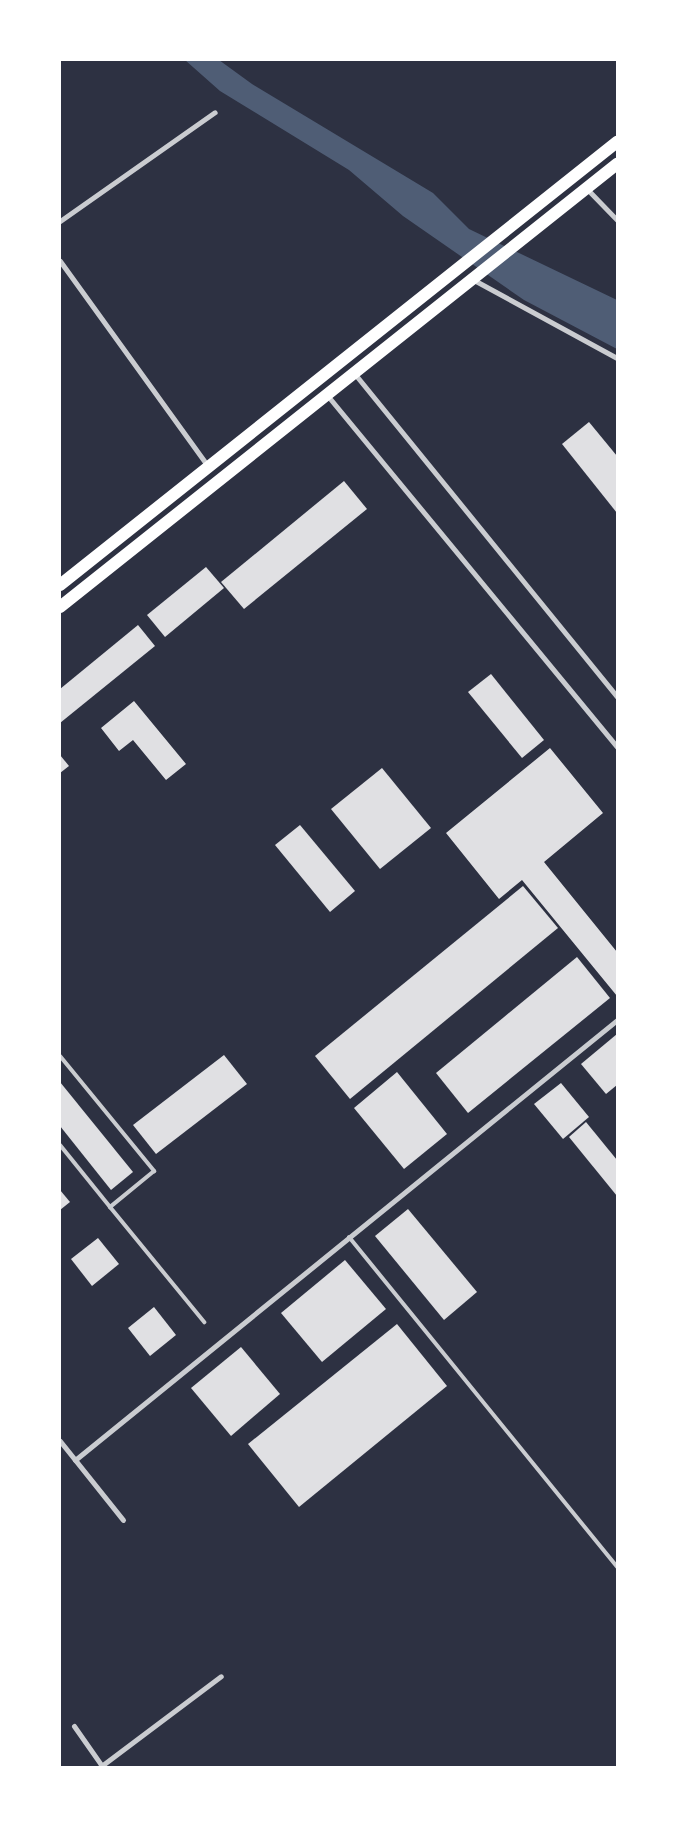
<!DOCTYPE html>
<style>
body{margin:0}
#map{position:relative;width:677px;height:1827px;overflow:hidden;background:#2d3142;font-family:Karla,sans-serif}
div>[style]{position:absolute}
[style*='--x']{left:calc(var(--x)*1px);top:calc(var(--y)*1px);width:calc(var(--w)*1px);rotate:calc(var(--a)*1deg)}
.water>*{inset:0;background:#4f5d75}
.building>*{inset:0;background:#e0e0e3}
.service>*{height:4px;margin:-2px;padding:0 2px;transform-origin:2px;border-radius:2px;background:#caccd0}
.minor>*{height:5px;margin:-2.5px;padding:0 2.5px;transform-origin:2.5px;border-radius:2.5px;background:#caccd0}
.primary>*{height:12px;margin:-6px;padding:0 6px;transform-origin:6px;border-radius:6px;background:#fff}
span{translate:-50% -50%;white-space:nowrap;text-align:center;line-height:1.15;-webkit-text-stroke:4.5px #fff;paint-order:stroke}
.frame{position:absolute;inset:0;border:61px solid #fff;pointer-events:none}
</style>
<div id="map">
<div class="water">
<div style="clip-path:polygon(185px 60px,219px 60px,252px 84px,433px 193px,469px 229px,617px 300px,617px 349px,524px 300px,403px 216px,349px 170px,220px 91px)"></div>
</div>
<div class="building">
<div style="clip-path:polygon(589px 422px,617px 456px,617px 513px,562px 444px)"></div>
<div style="clip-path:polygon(344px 481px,367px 509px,244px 609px,221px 582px)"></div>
<div style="clip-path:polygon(206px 567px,224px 588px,165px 637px,147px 615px)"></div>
<div style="clip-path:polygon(138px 625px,155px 646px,60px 723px,60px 689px)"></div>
<div style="clip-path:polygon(491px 674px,544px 740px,522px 758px,468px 692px)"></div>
<div style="clip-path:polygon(134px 701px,186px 764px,166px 780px,133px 740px,119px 751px,101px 728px)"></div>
<div style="clip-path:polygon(550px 748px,603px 813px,544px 862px,617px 952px,617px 996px,522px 880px,499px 899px,446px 833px)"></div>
<div style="clip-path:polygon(60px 755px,69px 766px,60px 773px)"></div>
<div style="clip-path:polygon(382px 768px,431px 828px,380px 869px,331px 809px)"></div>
<div style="clip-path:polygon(300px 825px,355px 891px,330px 912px,275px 845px)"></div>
<div style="clip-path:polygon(523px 886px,558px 928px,350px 1099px,315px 1056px)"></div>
<div style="clip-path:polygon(577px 957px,610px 998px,468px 1113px,436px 1073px)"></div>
<div style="clip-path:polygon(617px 1034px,617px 1085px,606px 1094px,581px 1064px)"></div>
<div style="clip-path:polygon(224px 1055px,247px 1084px,156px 1154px,133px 1125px)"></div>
<div style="clip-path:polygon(397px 1072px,447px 1134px,404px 1169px,354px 1108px)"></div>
<div style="clip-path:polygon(60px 1082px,133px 1172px,111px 1190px,60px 1126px)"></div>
<div style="clip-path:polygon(561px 1083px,589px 1117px,563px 1139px,534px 1104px)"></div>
<div style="clip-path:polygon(586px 1122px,617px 1160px,617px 1196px,569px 1137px)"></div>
<div style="clip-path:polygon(60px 1190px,70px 1202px,60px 1210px)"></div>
<div style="clip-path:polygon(408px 1209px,477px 1292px,444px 1320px,375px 1236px)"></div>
<div style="clip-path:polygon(98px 1238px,119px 1264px,92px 1286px,71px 1259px)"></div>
<div style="clip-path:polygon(345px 1260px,386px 1309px,322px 1362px,281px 1313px)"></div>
<div style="clip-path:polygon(154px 1307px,176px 1335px,150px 1356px,128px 1328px)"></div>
<div style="clip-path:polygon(397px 1324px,447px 1386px,299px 1507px,248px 1444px)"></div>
<div style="clip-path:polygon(241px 1347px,280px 1394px,231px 1436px,191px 1388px)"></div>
</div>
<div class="service">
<div style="--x:60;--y:1056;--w:149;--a:50.7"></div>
<div style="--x:154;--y:1171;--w:57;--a:140.7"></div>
<div style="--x:110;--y:1207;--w:149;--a:50.7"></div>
<div style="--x:60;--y:1145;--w:80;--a:51.1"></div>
<div style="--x:349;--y:1237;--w:425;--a:50.9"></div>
</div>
<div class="minor">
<div style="--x:587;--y:189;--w:43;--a:45.9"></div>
<div style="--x:60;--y:221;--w:189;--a:-35.1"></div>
<div style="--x:60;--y:261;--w:253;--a:54.2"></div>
<div style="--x:472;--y:279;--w:165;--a:28.6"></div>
<div style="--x:354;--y:373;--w:417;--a:50.9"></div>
<div style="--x:327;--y:395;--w:456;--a:50.5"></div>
<div style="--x:60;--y:1441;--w:101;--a:51.4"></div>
<div style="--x:75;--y:1460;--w:698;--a:-39.07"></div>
<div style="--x:74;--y:1726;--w:49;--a:55"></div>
<div style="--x:100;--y:1767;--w:151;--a:-36.9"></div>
</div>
<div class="primary">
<div style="--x:60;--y:585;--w:712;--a:-38.5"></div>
<div style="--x:60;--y:607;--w:712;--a:-38.5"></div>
</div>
<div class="frame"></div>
</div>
